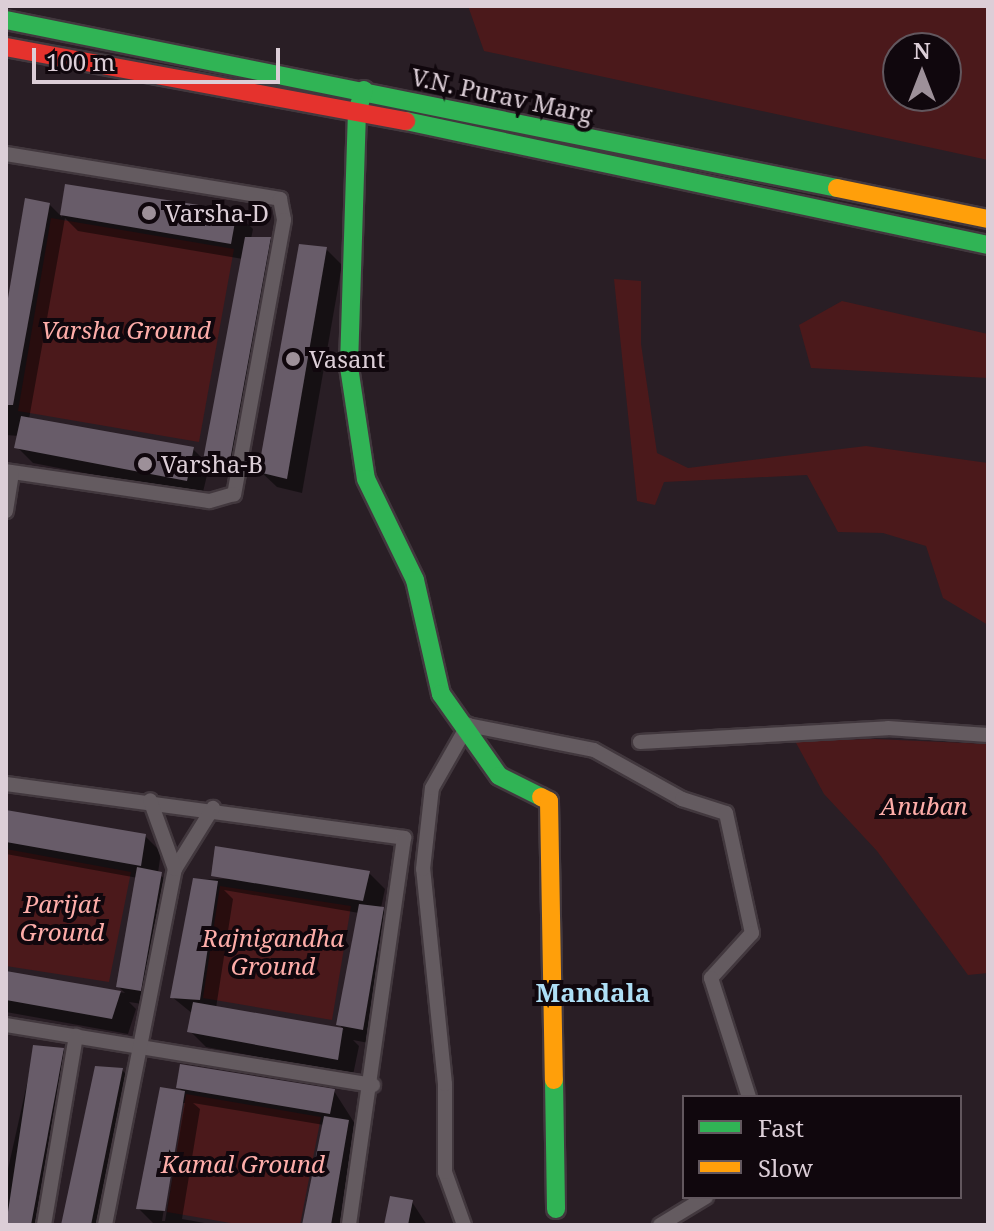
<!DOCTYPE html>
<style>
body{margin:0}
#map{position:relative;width:994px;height:1231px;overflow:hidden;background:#291e25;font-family:"Noto Serif",serif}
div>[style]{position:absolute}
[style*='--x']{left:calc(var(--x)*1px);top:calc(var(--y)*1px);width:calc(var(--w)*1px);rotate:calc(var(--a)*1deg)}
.green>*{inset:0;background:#4b191b}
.shadow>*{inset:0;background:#0007}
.building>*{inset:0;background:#685c69}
.roads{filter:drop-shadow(2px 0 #42383e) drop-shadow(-2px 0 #42383e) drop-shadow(0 2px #42383e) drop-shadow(0 -2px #42383e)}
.street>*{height:14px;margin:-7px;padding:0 7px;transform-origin:7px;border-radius:7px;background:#645b60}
.fast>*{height:18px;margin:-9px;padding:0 9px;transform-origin:9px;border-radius:9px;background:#30b455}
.slow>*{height:18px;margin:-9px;padding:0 9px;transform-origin:9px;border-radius:9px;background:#ff9f0a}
.jam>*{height:18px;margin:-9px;padding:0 9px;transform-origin:9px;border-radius:9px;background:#e5322d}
.dots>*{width:22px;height:22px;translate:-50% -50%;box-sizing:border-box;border:4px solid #10070d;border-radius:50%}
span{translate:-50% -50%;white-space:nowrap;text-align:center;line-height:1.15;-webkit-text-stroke:8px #10070d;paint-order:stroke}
.street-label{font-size:24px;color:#dcced7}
.poi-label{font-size:24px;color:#dcced7}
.left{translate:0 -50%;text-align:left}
.park-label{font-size:24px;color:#feada9;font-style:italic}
.neighbourhood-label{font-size:26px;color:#aedff6;font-weight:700}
.frame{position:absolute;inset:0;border:8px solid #dcced7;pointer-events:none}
.legend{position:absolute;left:682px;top:1095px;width:280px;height:104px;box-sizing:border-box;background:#10070d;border:2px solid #62575e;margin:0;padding:10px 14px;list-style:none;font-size:24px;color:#dcced7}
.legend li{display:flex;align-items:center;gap:16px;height:40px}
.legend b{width:40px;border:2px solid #62575e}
.north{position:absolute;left:882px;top:32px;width:80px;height:80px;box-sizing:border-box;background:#10070d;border:2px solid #62575e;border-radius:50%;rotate:0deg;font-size:22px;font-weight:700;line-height:32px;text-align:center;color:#dcced7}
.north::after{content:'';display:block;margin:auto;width:28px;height:36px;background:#9d9099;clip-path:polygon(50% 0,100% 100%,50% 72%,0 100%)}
.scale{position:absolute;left:32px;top:48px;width:248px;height:36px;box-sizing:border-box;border:4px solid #dcced7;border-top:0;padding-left:10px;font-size:24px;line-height:28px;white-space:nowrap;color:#dcced7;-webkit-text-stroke:6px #10070d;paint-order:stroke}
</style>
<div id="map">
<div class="green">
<div style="clip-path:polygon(evenodd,468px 6px,988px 6px,988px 160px,484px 51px,468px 6px,946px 48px,946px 96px,898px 96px,898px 48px,946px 48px)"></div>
<div style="clip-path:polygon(51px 218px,234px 249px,199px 442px,18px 411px)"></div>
<div style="clip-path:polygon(614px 279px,641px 281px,641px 344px,657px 453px,688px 468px,866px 446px,988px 463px,988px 625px,943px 598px,926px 546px,883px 533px,838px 532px,807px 475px,664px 482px,655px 505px,637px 501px)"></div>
<div style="clip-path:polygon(842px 301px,988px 334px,988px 378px,811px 368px,799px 325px)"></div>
<div style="clip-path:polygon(875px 739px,988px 744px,988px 973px,968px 975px,877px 851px,824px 794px,795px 741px)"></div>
<div style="clip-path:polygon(6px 849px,131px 872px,109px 982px,6px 966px)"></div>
<div style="clip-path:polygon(220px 886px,351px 906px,332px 1020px,203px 998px)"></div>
<div style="clip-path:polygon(186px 1094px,321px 1117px,300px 1225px,242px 1225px,167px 1212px)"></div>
</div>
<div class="shadow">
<div style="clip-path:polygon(evenodd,67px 187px,236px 213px,253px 229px,251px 239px,270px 239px,286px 255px,245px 481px,210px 463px,202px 496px,33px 463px,17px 447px,19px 436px,6px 435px,6px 321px,49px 204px,62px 217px,67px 187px,65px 218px,78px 231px,243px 259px,205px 461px,193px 449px,29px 419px,65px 218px)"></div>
<div style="clip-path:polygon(326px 249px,342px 265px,302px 493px,277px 487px,260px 471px)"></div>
<div style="clip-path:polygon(6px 812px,145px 836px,161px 852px,158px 873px,177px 890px,156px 1006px,129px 1002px,136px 1009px,128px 1034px,6px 1012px,6px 973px,125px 993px,118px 986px,138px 878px,6px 854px)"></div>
<div style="clip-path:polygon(evenodd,369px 873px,385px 889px,381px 908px,399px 925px,379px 1045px,353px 1040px,359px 1046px,353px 1075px,206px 1047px,190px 1031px,193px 1014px,172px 997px,195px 880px,369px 873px,224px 890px,359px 913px,339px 1024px,344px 1030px,216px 1008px,233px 899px,224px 890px)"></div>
<div style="clip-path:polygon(35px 1048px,63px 1050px,73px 1060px,42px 1225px,6px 1225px,6px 1178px)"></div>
<div style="clip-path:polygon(122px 1070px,138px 1086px,110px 1225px,64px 1225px)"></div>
<div style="clip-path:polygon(evenodd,178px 1087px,334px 1091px,364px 1138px,350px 1225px,304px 1225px,324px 1125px,193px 1103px,200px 1109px,182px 1219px,216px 1225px,155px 1225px,138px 1208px,184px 1093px,178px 1087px,181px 1103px,185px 1103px,165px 1221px,162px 1221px,181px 1103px)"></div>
<div style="clip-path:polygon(412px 1202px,427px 1225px,386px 1225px)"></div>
</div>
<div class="building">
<div style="clip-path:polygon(65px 184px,237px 211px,231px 244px,60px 215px)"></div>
<div style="clip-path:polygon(25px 198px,50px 203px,13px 405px,6px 405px,6px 310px)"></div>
<div style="clip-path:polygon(245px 237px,271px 237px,229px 466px,203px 460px)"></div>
<div style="clip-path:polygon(299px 244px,327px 247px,287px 479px,258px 472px)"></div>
<div style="clip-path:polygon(21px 416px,194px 447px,187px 481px,14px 448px)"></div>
<div style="clip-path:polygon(6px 810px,146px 834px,141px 866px,6px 842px)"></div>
<div style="clip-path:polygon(215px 846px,370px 871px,363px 901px,211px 876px)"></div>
<div style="clip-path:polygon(137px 867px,162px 872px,141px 991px,116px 987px)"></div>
<div style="clip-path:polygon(193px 878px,218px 881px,200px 1000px,170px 998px)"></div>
<div style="clip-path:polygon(359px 904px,384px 907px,363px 1030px,336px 1025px)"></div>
<div style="clip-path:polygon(6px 971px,121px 991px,112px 1019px,6px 1000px)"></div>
<div style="clip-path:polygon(193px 1002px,343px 1028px,338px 1060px,187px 1032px)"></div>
<div style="clip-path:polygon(33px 1045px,64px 1048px,31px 1225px,6px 1225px)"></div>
<div style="clip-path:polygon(180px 1064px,335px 1089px,330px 1114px,176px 1088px)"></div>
<div style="clip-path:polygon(95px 1066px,123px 1068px,91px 1225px,61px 1225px)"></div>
<div style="clip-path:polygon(160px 1087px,185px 1091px,165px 1211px,136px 1209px)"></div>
<div style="clip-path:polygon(324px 1116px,349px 1120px,331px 1225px,302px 1225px)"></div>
<div style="clip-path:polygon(390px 1196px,413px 1200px,408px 1225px,384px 1225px)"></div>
</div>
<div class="roads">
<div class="street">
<div style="--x:6;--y:154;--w:278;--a:9.3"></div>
<div style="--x:280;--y:199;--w:21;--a:79"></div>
<div style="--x:284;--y:220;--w:279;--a:100.3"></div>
<div style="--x:234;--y:494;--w:26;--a:164"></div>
<div style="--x:209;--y:501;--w:205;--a:-171.6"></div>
<div style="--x:6;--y:511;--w:38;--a:-81"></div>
<div style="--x:640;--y:742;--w:248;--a:-3.2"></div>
<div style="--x:888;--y:728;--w:100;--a:4"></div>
<div style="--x:6;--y:784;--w:402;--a:7.7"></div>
<div style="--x:404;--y:838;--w:391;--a:98.1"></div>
<div style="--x:175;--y:869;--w:72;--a:-58.1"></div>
<div style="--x:6;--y:1025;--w:372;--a:9.3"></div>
<div style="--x:44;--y:1225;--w:192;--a:-80.4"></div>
<div style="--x:105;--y:1225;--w:363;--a:-78.9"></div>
<div style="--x:175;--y:869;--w:73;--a:-109.9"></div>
<div style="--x:464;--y:1225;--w:56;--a:-109.7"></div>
<div style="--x:445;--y:1172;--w:88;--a:-90"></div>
<div style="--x:445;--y:1084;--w:216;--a:-95.8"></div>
<div style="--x:423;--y:869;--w:81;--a:-83.7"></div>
<div style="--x:432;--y:788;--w:73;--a:-60.3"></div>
<div style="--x:468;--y:725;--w:128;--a:11.2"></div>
<div style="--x:594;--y:750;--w:101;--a:29.1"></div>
<div style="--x:682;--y:799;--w:46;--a:17.7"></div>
<div style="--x:726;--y:813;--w:123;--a:77.8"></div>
<div style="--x:752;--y:933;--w:61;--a:132.3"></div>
<div style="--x:711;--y:978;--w:125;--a:72.3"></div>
<div style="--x:660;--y:1225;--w:54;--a:-31.3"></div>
</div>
<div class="fast">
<div style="--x:6;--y:20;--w:848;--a:11.43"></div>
<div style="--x:364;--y:90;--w:22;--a:108"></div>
<div style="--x:357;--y:111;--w:256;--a:91.8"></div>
<div style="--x:349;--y:367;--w:113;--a:81.4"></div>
<div style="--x:366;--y:479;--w:112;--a:64.1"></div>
<div style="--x:415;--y:580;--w:117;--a:77.2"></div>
<div style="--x:441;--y:694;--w:100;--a:54.7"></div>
<div style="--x:499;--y:776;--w:47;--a:26.6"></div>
<div style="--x:406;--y:121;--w:595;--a:12.03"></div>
<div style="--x:554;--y:1080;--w:129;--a:89.1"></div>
</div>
<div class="slow">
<div style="--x:837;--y:188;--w:154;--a:11.6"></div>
<div style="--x:541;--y:797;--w:9;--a:27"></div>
<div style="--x:549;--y:801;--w:279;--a:89"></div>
</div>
<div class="jam">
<div style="--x:6;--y:47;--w:407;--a:10.5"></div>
</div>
</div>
<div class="dots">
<div style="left:149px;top:213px;background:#9d9099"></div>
<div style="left:293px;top:359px;background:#9d9099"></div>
<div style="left:145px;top:464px;background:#9d9099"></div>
</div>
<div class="street-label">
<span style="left:502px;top:95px;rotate:12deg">V.N. Purav Marg</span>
</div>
<div class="poi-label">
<span class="left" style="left:165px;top:213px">Varsha-D</span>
<span class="left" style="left:309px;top:359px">Vasant</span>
<span class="left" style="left:161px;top:464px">Varsha-B</span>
</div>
<div class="park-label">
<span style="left:126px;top:330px">Varsha Ground</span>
<span style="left:924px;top:806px">Anuban</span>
<span style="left:62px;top:918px">Parijat<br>Ground</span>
<span style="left:273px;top:952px">Rajnigandha<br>Ground</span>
<span style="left:243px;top:1164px">Kamal Ground</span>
</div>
<div class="neighbourhood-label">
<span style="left:593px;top:993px">Mandala</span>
</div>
<div class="frame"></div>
<ul class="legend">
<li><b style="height:10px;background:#30b455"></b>Fast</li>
<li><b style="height:10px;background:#ff9f0a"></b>Slow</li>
</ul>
<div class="north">N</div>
<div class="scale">100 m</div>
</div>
